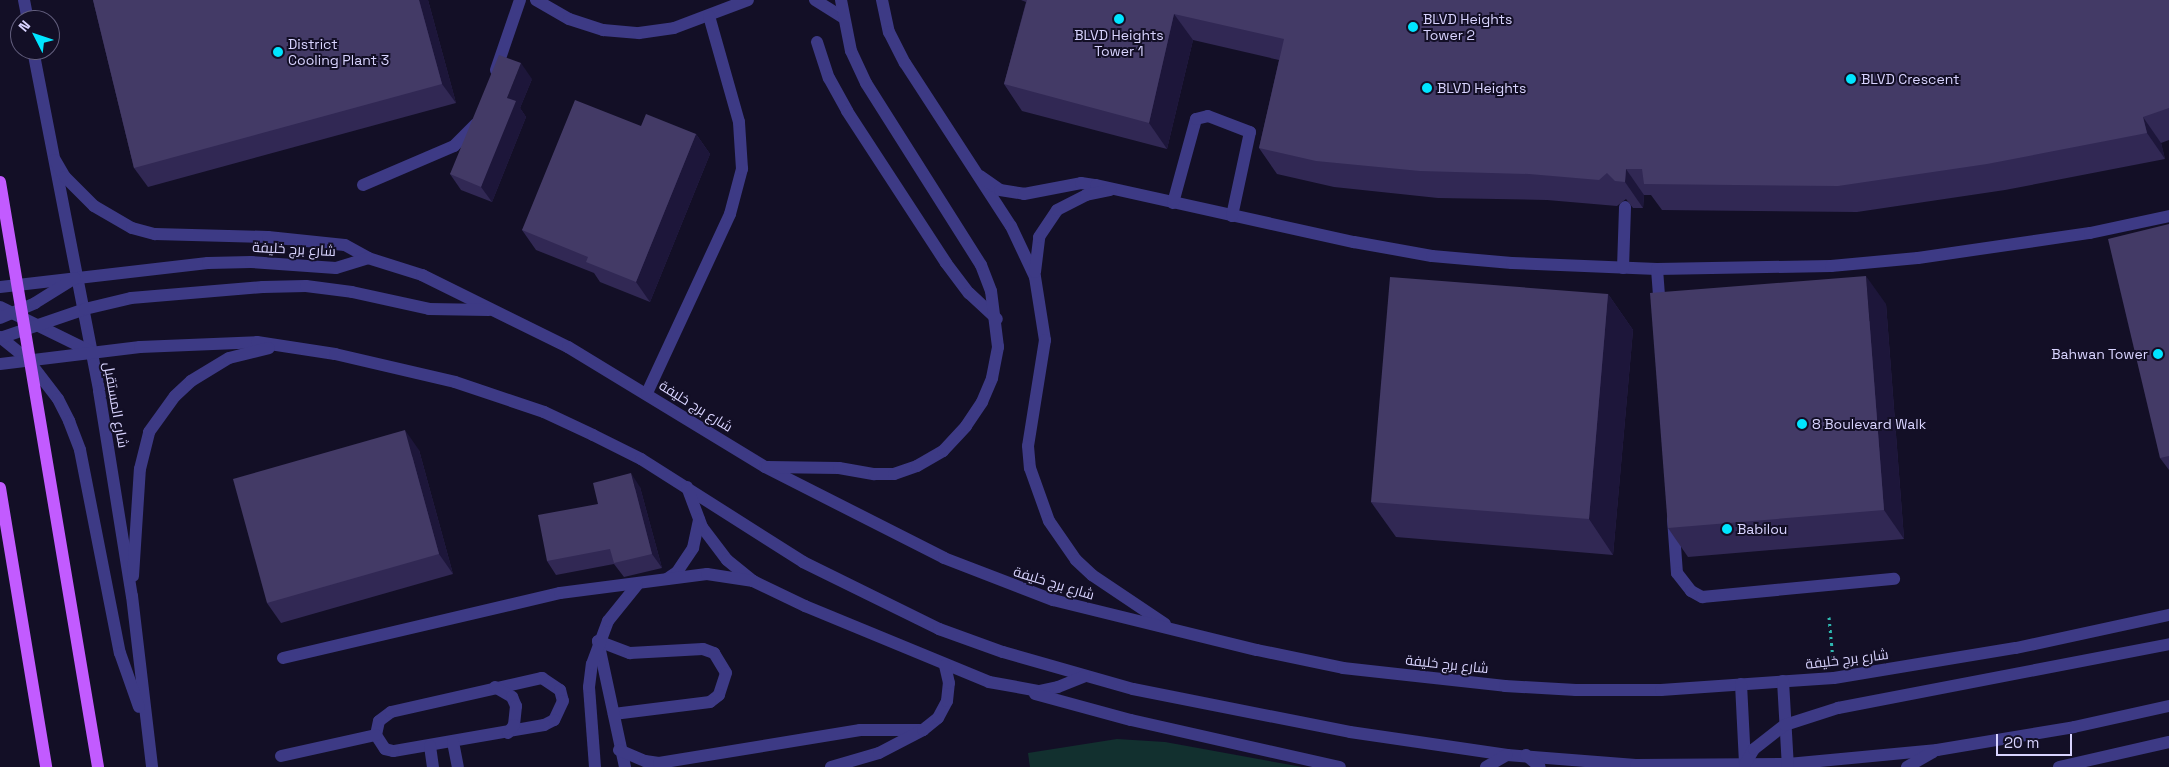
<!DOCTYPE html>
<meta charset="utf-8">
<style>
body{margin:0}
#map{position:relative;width:2169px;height:767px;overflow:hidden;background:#130f26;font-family:"Space Grotesk",Cairo,sans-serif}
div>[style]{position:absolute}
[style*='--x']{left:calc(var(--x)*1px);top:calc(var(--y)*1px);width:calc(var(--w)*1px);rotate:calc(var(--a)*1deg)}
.green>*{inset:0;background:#12302f}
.path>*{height:3px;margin-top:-1.5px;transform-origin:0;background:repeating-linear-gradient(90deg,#2fb8b0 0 2.5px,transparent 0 6.5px)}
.minor>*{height:12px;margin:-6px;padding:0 6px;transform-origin:6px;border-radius:6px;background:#3d3a85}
.major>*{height:12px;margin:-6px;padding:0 6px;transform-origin:6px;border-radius:6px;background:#c25bff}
.major-bridge>*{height:12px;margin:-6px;padding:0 6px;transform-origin:6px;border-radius:6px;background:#c25bff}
.wall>*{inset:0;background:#312854}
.shaded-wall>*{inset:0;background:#1d163a}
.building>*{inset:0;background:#433a66}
.dots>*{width:14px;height:14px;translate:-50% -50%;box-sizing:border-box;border:2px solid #130f26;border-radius:50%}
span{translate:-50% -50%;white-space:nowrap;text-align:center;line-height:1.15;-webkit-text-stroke:4px #130f26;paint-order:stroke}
.poi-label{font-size:14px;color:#d9d4ff}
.left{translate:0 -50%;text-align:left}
.right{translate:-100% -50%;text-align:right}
.street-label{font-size:14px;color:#d9d4ff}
.north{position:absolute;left:10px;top:10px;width:50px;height:50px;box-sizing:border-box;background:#130f26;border:1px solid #625e7d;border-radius:50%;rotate:311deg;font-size:14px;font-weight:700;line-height:20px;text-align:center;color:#d9d4ff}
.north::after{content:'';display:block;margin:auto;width:18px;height:22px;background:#00e5ff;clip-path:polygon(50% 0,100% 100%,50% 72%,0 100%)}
.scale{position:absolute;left:1996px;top:734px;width:76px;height:22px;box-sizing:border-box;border:2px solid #d9d4ff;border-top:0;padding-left:6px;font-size:15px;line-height:18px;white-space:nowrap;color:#d9d4ff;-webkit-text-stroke:4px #130f26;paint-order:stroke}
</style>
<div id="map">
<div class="green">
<div style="clip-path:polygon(1117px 739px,1165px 742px,1302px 767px,1030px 767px,1028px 753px)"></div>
</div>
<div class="path">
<div style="--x:1829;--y:617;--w:42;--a:84.6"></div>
</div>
<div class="minor">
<div style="--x:24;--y:0;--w:20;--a:79"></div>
<div style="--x:536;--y:0;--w:38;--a:30"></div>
<div style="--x:569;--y:19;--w:36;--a:18"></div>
<div style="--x:603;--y:30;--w:36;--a:5"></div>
<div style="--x:639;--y:33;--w:35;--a:-8"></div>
<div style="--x:674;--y:28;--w:79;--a:-20.7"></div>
<div style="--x:815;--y:0;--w:32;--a:32"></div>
<div style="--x:882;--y:0;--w:33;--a:78"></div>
<div style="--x:889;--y:32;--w:35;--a:63"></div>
<div style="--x:905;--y:63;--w:194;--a:57"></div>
<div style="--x:1011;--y:226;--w:56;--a:64.8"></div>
<div style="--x:1035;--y:277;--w:64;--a:81"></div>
<div style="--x:1045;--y:340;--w:107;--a:99.1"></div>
<div style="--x:1028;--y:446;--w:22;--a:85"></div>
<div style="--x:1030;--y:468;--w:56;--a:70.3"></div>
<div style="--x:1049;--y:521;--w:47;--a:55.3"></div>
<div style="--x:1076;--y:560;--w:22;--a:43"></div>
<div style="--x:1092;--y:575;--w:88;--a:33.9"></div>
<div style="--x:817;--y:42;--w:38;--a:72"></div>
<div style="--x:829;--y:78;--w:38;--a:61"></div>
<div style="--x:847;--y:111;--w:181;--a:56.9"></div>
<div style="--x:946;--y:263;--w:38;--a:53"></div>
<div style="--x:969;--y:293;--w:38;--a:43"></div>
<div style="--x:33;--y:50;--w:347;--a:79"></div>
<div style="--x:99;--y:391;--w:208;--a:80.9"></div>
<div style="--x:132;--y:596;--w:172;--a:83.3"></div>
<div style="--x:496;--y:70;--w:74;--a:-71.1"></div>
<div style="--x:55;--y:160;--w:20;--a:60"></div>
<div style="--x:65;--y:177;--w:41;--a:45"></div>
<div style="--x:94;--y:206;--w:44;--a:30.1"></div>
<div style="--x:132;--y:228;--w:24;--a:15"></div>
<div style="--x:155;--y:234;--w:113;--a:1.5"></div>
<div style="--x:268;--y:237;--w:77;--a:5.9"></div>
<div style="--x:345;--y:245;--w:26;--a:29"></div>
<div style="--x:368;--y:258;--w:57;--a:17.5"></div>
<div style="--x:422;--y:275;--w:163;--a:26.3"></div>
<div style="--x:568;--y:347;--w:231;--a:31.3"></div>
<div style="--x:765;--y:467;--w:201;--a:26.9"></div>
<div style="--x:944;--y:558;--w:117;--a:21.1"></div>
<div style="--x:1053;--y:600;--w:210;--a:13.8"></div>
<div style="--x:1257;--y:650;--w:88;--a:11.8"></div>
<div style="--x:1343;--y:668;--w:163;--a:6.3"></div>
<div style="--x:1505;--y:686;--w:71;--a:3.2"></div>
<div style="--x:1576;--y:690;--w:85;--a:0"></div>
<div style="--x:1661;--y:690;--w:173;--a:-4"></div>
<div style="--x:1834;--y:678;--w:184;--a:-9.4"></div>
<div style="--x:2016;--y:648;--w:157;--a:-12.2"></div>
<div style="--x:980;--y:176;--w:24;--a:35"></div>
<div style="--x:1000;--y:190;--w:24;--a:9"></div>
<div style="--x:1024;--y:194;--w:58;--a:-10.9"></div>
<div style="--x:1081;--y:183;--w:15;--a:8"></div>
<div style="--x:1096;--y:185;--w:264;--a:12.5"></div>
<div style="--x:1354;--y:242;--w:79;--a:10.2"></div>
<div style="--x:1432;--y:256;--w:80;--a:5"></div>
<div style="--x:1512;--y:263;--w:145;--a:2.4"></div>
<div style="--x:1657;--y:269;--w:174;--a:-1"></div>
<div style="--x:1831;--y:266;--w:87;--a:-5.3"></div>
<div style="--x:1918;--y:258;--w:174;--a:-8.3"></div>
<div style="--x:2090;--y:233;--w:81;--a:-12.1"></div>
<div style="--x:363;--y:185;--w:99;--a:-23.2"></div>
<div style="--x:454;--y:146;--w:31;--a:-45"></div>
<div style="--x:1173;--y:203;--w:87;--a:-74.7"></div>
<div style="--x:1196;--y:119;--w:12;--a:-14"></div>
<div style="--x:1208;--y:116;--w:45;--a:20.9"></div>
<div style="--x:1250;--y:132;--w:86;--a:102.1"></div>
<div style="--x:1623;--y:268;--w:61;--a:-88.1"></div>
<div style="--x:1657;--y:269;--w:40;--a:85.7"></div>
<div style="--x:1035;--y:272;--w:35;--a:-83"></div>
<div style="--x:1039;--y:237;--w:32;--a:-56"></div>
<div style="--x:1057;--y:210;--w:33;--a:-27"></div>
<div style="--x:1086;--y:195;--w:25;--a:-12"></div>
<div style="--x:0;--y:287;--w:209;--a:-6.6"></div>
<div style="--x:208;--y:263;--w:43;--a:-1.3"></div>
<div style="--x:251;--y:262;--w:85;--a:4"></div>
<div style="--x:336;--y:268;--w:34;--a:-17"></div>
<div style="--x:0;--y:307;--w:102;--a:26.1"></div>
<div style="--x:0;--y:318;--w:38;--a:-23"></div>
<div style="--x:35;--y:303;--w:47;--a:-32"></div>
<div style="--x:0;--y:337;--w:36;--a:39"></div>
<div style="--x:28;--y:360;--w:49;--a:52.4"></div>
<div style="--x:58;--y:399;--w:25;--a:63"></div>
<div style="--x:69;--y:421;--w:31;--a:69"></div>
<div style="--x:80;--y:450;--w:207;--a:78.9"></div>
<div style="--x:120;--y:653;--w:57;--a:70.6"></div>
<div style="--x:0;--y:338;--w:90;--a:-18.8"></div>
<div style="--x:85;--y:309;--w:47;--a:-13.4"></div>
<div style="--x:131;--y:298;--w:132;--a:-4.8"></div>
<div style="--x:263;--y:287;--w:43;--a:-1.3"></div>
<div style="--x:306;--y:286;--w:46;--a:7.4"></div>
<div style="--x:352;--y:292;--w:79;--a:12.4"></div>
<div style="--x:429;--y:309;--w:60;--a:1"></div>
<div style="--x:0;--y:364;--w:141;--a:-6.9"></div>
<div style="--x:140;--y:347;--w:117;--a:-2.4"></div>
<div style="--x:257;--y:342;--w:79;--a:8.7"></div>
<div style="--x:335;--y:354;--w:123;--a:13.1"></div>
<div style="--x:455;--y:382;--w:94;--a:18.6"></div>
<div style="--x:544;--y:412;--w:54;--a:25.1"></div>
<div style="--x:593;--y:435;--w:54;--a:26.6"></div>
<div style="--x:641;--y:459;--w:192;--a:32.4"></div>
<div style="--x:803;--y:562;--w:152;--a:26.2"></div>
<div style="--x:939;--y:629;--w:68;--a:19.8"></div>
<div style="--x:1003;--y:652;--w:135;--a:15.9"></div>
<div style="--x:1133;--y:689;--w:221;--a:11.2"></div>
<div style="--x:1350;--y:732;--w:159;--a:8.3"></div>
<div style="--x:1507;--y:755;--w:129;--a:4.4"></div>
<div style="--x:1636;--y:765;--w:152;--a:-0.4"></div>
<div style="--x:1788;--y:764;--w:150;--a:-5.4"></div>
<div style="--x:1937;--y:750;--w:139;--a:-9.5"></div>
<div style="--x:2074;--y:727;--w:97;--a:-12.5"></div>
<div style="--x:647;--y:393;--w:197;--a:-65.1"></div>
<div style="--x:730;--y:214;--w:47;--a:-75.1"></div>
<div style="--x:742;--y:169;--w:47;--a:-93.7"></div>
<div style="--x:739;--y:122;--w:110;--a:-105.8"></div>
<div style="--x:767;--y:467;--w:72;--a:0.8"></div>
<div style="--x:839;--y:468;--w:36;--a:10"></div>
<div style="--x:874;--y:474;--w:20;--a:0"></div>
<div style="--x:894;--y:474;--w:24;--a:-19"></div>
<div style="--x:917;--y:466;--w:30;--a:-30"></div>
<div style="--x:943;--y:451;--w:34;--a:-47"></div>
<div style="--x:966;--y:426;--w:29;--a:-56"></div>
<div style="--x:982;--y:402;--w:26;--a:-67"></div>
<div style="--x:992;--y:378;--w:32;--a:-79"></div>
<div style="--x:998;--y:347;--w:56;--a:-97.1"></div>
<div style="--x:991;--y:291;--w:28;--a:-111"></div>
<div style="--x:981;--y:265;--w:215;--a:-122.3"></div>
<div style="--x:866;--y:83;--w:35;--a:-115"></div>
<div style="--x:851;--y:51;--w:52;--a:-101.1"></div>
<div style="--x:687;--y:487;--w:43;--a:69.4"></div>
<div style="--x:702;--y:527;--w:41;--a:52.9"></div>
<div style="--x:727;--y:560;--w:33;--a:39"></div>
<div style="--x:753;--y:581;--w:58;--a:25.7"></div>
<div style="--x:805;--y:606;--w:199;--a:22.4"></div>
<div style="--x:989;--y:682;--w:51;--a:10.2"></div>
<div style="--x:1039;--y:691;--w:19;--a:-12"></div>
<div style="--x:1058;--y:687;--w:29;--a:-22"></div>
<div style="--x:1673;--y:519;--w:54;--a:85.8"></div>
<div style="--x:1677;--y:573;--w:23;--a:52"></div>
<div style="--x:1691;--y:591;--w:13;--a:29"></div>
<div style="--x:1702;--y:597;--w:193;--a:-5.4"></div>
<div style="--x:133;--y:576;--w:107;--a:-86.3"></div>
<div style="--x:140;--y:469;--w:38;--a:-76"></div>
<div style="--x:149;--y:432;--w:44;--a:-54.2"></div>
<div style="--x:175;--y:396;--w:22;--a:-43"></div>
<div style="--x:191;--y:381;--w:44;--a:-31.2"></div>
<div style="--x:229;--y:358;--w:41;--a:-14"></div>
<div style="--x:667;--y:579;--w:12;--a:-35"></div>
<div style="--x:677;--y:572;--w:29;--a:-56"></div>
<div style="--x:693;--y:548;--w:29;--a:-78"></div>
<div style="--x:598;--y:641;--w:34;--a:21"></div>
<div style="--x:630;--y:653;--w:73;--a:-3.1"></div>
<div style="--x:703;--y:649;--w:12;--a:20"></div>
<div style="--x:714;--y:653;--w:23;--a:59"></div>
<div style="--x:726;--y:673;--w:23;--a:108"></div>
<div style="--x:719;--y:695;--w:11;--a:142"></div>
<div style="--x:710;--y:702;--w:97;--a:172.9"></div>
<div style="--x:598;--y:641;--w:129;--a:77.9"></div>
<div style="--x:283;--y:658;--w:285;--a:-13.2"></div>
<div style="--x:560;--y:593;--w:148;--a:-7.4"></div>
<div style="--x:707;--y:574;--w:47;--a:8.7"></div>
<div style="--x:542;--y:678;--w:22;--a:34"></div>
<div style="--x:560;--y:690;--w:11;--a:75"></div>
<div style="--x:563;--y:701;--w:21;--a:115"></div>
<div style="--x:554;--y:720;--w:11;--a:153"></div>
<div style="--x:544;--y:725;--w:153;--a:170.2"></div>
<div style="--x:393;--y:751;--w:8;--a:-166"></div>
<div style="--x:385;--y:749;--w:17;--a:-123"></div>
<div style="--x:376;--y:735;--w:14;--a:-78"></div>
<div style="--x:379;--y:721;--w:15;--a:-37"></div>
<div style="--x:391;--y:712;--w:155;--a:-12.7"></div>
<div style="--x:1783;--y:681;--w:86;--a:86.7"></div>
<div style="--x:1741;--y:684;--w:80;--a:87.1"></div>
<div style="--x:495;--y:687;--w:20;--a:30"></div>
<div style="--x:512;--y:697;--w:10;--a:66"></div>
<div style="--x:516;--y:706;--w:19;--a:96"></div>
<div style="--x:514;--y:725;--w:10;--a:127"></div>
<div style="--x:1035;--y:694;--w:99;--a:15.2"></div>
<div style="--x:1131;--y:720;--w:214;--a:12.7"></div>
<div style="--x:453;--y:742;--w:25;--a:79"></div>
<div style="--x:430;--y:746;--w:21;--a:82"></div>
<div style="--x:619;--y:750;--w:28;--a:23"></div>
<div style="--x:645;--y:761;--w:14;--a:8"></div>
<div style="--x:659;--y:763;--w:204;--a:-9.3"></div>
<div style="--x:860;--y:730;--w:63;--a:0"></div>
<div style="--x:1526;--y:755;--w:18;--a:41"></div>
<div style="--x:281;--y:756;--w:97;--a:-12.5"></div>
<div style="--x:1745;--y:764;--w:17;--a:-59"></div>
<div style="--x:1754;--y:749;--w:39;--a:-38"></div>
<div style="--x:1785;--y:725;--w:56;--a:-17.8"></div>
<div style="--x:1838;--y:708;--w:337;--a:-10.9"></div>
<div style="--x:595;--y:767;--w:80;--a:-94.3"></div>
<div style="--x:589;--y:687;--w:23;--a:-83"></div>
<div style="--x:592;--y:664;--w:46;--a:-69.6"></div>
<div style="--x:608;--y:621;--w:46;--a:-51.1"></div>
<div style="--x:831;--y:767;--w:50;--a:-16.3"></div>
<div style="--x:879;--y:753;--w:50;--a:-27.6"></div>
<div style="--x:923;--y:730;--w:19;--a:-39"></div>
<div style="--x:938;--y:718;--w:19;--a:-62"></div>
<div style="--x:947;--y:701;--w:18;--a:-84"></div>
<div style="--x:949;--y:683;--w:18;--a:-103"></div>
<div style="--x:1486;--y:767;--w:24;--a:-30"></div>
<div style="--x:1907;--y:767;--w:30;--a:-30"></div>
<div style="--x:2059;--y:767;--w:113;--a:-12.8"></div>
</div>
<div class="major">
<div style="--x:0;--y:488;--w:283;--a:80.6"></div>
</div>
<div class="major-bridge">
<div style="--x:0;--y:182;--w:593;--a:80.49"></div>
</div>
<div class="wall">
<div style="clip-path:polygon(93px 0,428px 0,456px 103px,148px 187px,134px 168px)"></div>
<div style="clip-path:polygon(1021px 0,2169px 0,2169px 140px,2161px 143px,2165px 159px,2005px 190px,1857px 212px,1662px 210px,1651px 195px,1644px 195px,1643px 208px,1633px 208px,1626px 199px,1617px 206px,1547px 200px,1438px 198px,1334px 187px,1277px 174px,1259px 148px,1279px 60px,1193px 40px,1167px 149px,1022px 111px,1004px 84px,1026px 2px)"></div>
<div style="clip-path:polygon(532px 79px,520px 108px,526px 117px,492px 202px,461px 190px,450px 174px)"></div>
<div style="clip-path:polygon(641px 126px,696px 134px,710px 154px,650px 302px,600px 282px,594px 273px,536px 250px,522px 230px)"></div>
<div style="clip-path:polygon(2169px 224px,2169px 470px,2160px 458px)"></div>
<div style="clip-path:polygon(1608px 294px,1633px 330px,1613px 555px,1396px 537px,1371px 502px)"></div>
<div style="clip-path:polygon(1886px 304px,1904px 539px,1688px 557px,1668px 528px)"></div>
<div style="clip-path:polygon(419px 450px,453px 574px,281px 623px,267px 603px)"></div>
<div style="clip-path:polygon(640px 487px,662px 568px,624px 577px,614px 564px,556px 575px,547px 561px,598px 504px)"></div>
</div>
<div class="shaded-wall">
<div style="clip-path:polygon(419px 0,428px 0,456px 103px,442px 84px)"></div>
<div style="clip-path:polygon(1174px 14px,1193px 40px,1167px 149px,1149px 123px)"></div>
<div style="clip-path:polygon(521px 63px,532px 79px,520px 108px,526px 117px,492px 202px,481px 187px,507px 98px)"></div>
<div style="clip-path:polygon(2143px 117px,2161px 143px,2165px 159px,2147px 133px)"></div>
<div style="clip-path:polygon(696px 134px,710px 154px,650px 302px,636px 282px)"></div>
<div style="clip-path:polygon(1626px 169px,1644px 195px,1643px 208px,1625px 182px)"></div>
<div style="clip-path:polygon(1866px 276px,1886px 304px,1904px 539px,1884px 510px)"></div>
<div style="clip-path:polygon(1608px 294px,1633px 330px,1613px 555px,1589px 519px)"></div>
<div style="clip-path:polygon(405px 430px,419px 450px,453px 574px,439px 554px)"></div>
<div style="clip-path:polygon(631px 473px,640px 487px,662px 568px,652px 554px)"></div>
</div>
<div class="building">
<div style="clip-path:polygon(93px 0,419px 0,442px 84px,134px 168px)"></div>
<div style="clip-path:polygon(1027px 0,2169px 0,2169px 108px,2143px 117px,2147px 133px,1987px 164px,1838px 186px,1644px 184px,1642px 169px,1626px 169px,1625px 182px,1615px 181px,1607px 173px,1599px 180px,1529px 174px,1420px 171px,1316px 161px,1259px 148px,1284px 39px,1174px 14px,1149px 123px,1004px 84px)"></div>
<div style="clip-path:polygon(499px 55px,521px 63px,507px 98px,516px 101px,481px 187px,450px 174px)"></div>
<div style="clip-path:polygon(575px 100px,641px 126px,646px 114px,696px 134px,636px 282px,586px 262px,588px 257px,522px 230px)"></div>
<div style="clip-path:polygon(2169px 224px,2169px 456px,2160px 458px,2108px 239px)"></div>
<div style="clip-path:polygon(1866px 276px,1884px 510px,1668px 528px,1650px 293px)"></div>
<div style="clip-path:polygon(1390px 277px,1608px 294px,1589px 519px,1371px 502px)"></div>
<div style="clip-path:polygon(405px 430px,439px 554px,267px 603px,233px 479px)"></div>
<div style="clip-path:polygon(631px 473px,652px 554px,614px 563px,610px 549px,547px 561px,538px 515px,598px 504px,593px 483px)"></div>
</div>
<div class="dots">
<div style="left:1119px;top:19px;background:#00e5ff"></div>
<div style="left:1413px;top:27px;background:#00e5ff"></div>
<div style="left:278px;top:52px;background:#00e5ff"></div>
<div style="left:1851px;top:79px;background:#00e5ff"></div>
<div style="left:1427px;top:88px;background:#00e5ff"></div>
<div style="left:2158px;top:354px;background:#00e5ff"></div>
<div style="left:1802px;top:424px;background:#00e5ff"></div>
<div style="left:1727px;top:529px;background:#00e5ff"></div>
</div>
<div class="poi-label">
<span class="left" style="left:1423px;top:27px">BLVD Heights<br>Tower 2</span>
<span style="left:1119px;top:43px">BLVD Heights<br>Tower 1</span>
<span class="left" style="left:288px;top:52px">District<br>Cooling Plant 3</span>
<span class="left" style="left:1861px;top:79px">BLVD Crescent</span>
<span class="left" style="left:1437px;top:88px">BLVD Heights</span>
<span class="right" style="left:2148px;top:354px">Bahwan Tower</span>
<span class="left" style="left:1812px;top:424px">8 Boulevard Walk</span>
<span class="left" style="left:1737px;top:529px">Babilou</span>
</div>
<div class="street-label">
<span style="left:294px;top:249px;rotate:3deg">شارع برج خليفة</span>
<span style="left:116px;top:405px;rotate:80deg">شارع المستقبل</span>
<span style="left:696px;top:406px;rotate:32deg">شارع برج خليفة</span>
<span style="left:1054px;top:583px;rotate:17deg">شارع برج خليفة</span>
<span style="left:1847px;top:659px;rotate:-7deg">شارع برج خليفة</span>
<span style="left:1447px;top:664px;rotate:6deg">شارع برج خليفة</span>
</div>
<div class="north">N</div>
<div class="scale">20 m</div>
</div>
